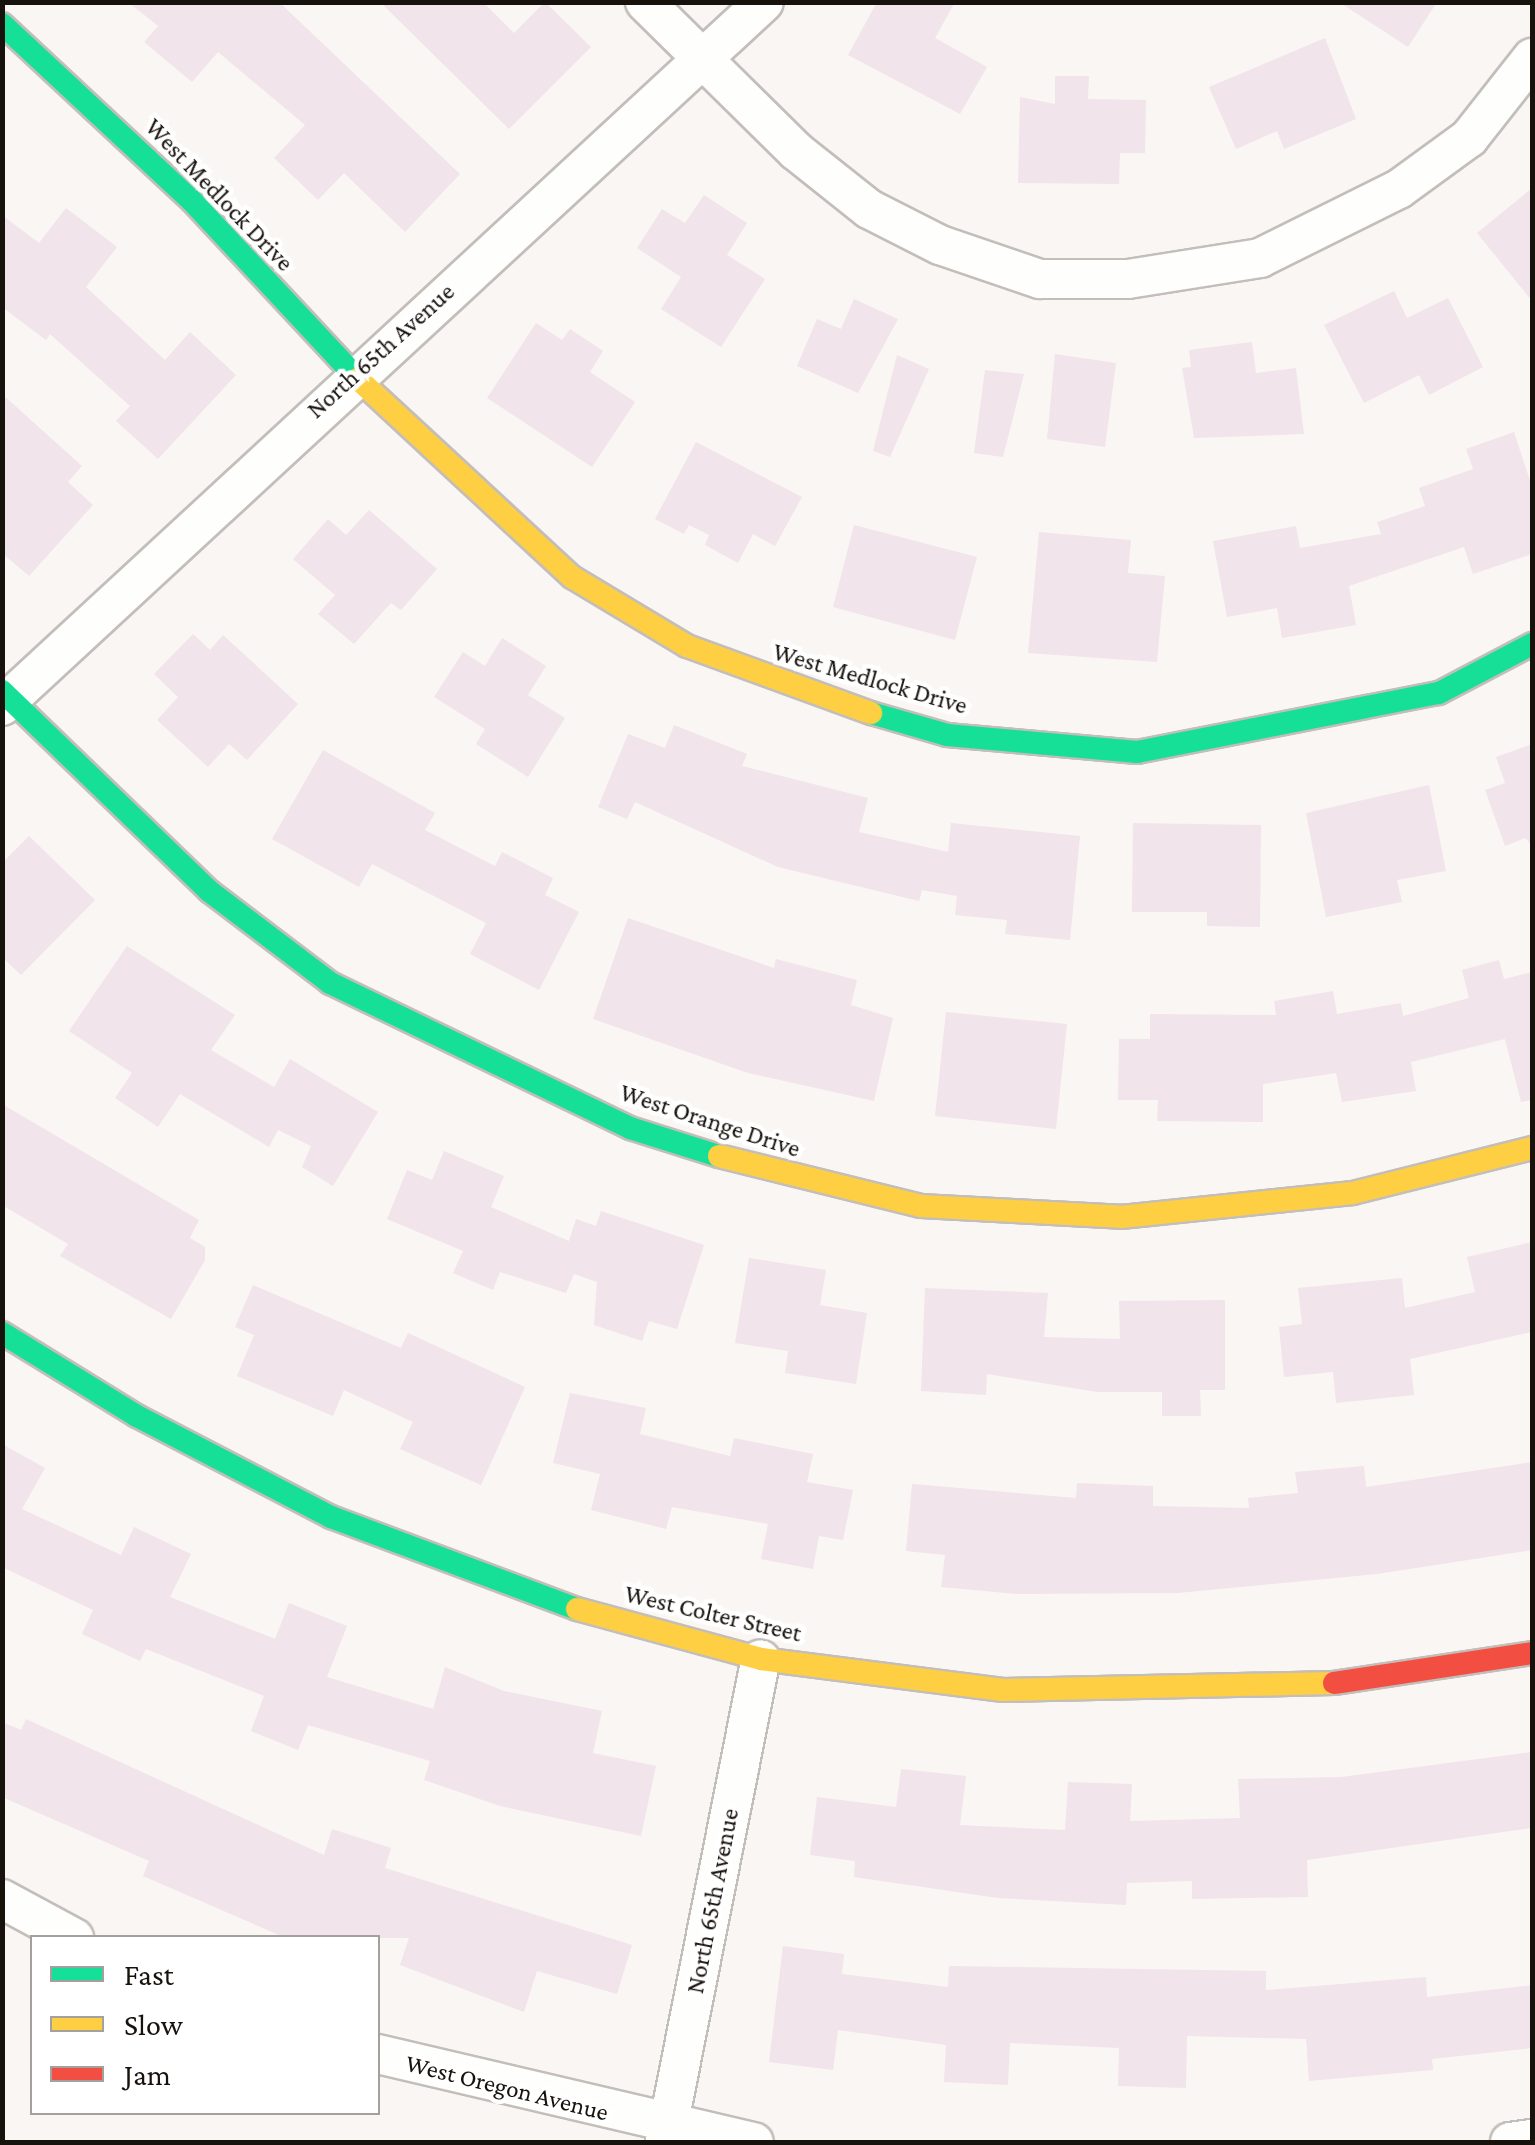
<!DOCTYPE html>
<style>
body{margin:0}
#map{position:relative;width:1535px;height:2145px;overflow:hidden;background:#faf6f3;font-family:"Crimson Pro",serif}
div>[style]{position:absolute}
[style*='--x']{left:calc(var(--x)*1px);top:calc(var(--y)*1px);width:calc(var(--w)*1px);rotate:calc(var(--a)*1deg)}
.building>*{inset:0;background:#f1e4eb}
.roads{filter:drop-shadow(2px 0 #c4beba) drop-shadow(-2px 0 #c4beba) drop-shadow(0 2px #c4beba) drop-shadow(0 -2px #c4beba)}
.street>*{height:38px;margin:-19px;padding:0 19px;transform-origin:19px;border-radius:19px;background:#fefefd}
.fast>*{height:22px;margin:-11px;padding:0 11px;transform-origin:11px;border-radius:11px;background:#16e098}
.slow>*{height:22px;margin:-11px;padding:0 11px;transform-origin:11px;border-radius:11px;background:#ffcf43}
.jam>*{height:22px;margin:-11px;padding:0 11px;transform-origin:11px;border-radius:11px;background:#f24e42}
span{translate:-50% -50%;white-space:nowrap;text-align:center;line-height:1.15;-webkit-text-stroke:9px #fff;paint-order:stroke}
.street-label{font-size:25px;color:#18120d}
.frame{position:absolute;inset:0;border:5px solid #18120d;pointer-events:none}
.legend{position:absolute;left:30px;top:1935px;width:350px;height:180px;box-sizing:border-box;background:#fff;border:2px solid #a3a09e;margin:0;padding:12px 18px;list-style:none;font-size:30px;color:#18120d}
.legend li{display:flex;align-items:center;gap:20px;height:50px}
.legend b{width:50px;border:2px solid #a3a09e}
</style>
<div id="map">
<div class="building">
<div style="clip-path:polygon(128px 2px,279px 2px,460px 174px,405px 232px,344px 173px,318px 200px,274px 158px,305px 125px,218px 52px,192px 82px,144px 42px,158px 26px)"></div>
<div style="clip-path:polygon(380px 2px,483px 2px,514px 33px,545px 2px,591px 47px,509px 129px)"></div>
<div style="clip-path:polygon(877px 2px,955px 2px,935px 38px,987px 67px,960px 114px,848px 55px)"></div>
<div style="clip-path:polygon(1339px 2px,1437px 2px,1408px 47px)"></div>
<div style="clip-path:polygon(1325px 38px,1356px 119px,1284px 149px,1277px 131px,1236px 149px,1209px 87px)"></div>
<div style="clip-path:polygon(1055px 76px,1089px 76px,1088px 99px,1146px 100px,1145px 153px,1120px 153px,1119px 184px,1018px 183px,1020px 97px,1055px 104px)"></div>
<div style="clip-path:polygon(1532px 188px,1532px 301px,1477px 233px)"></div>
<div style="clip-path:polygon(704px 195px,747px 223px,727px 255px,765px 279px,721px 347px,661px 309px,681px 277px,637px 248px,662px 209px,685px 223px)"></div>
<div style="clip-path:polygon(66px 208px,117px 247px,86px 287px,165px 360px,190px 332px,236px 375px,158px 459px,116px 421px,130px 406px,50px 334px,46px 340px,2px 307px,2px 215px,39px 243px)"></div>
<div style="clip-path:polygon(1394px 291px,1407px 318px,1448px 298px,1483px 367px,1429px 395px,1419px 375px,1364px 403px,1324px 325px)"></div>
<div style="clip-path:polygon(854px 299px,898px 319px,858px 393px,797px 366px,817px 319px,841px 329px)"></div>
<div style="clip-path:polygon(536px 323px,562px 340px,570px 329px,603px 351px,590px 372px,635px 402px,592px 467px,487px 398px)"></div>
<div style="clip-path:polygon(1252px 342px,1256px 373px,1296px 368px,1304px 434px,1194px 438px,1182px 368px,1191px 367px,1189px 350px)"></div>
<div style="clip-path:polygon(1055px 354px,1116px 363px,1105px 447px,1047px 439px)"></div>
<div style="clip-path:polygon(897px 355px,929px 369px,890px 457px,873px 451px)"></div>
<div style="clip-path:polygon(985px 370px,1024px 374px,1003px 457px,974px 453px)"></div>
<div style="clip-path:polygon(2px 394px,82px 466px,68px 482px,93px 505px,29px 576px,2px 553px)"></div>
<div style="clip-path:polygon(1514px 432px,1532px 487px,1532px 554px,1473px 574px,1464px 547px,1349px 586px,1356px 625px,1282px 638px,1277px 608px,1227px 617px,1213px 541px,1296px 526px,1300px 548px,1381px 534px,1377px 522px,1425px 506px,1419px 488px,1473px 469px,1466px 449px)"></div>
<div style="clip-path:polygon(696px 442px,802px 497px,775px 546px,753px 534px,738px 563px,705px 545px,709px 535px,689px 525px,684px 534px,655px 519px)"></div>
<div style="clip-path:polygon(369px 510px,437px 569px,401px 610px,391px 603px,354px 644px,318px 614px,335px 595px,293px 559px,328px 519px,346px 535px)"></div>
<div style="clip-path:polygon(854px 525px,977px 557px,955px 640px,833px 607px)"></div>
<div style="clip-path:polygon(1039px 532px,1131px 540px,1128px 573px,1165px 576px,1157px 662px,1028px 653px)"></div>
<div style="clip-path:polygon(193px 634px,210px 650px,223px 635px,298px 704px,247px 760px,229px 744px,208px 767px,157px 720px,178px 697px,154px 674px)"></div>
<div style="clip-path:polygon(502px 638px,546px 666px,528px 695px,565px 718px,528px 777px,476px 744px,485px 729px,434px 697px,463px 652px,485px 666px)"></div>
<div style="clip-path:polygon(674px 725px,747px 754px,742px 766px,868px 798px,859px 832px,948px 852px,951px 823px,1080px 836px,1070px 940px,1005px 934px,1007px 920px,955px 915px,957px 896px,922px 890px,919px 901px,778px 867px,635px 802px,627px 819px,598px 807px,628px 734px,665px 748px)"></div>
<div style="clip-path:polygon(1532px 744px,1532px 845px,1525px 838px,1505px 846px,1485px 790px,1505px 783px,1496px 757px)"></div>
<div style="clip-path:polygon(323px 750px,435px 813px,425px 830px,495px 866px,502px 852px,553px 878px,545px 895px,579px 912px,539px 990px,470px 954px,486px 923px,372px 864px,359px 887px,272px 839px)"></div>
<div style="clip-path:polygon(1429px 785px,1446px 871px,1397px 880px,1402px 902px,1326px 917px,1306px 813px)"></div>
<div style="clip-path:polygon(1133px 823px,1261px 825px,1260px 927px,1207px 926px,1207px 912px,1132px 912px)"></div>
<div style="clip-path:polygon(29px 836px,95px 900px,21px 975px,2px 957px,2px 863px)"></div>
<div style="clip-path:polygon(628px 918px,774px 968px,776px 959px,857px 980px,851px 1005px,893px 1018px,874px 1101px,748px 1073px,593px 1019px)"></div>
<div style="clip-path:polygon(127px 946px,235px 1015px,211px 1050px,274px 1087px,290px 1059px,378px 1112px,333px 1186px,302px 1167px,311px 1146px,278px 1130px,269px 1147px,180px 1094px,158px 1127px,115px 1098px,132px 1073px,69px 1031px)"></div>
<div style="clip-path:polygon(1499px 960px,1504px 979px,1532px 972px,1532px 1100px,1521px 1102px,1505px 1039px,1411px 1062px,1416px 1091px,1342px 1102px,1336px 1073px,1263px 1084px,1263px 1122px,1157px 1121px,1158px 1100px,1118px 1100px,1119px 1039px,1150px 1039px,1150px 1014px,1276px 1015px,1274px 1001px,1333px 991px,1337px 1014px,1401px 1003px,1403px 1016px,1469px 998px,1462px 970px)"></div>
<div style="clip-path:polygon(946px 1012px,1067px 1024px,1056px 1129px,935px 1116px)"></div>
<div style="clip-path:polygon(2px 1104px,199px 1220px,190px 1238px,205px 1247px,205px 1260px,171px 1319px,60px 1256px,68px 1244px,2px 1205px)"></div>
<div style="clip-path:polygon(444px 1151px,504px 1176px,491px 1207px,569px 1241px,576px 1219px,596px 1226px,601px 1211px,704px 1245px,677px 1329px,649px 1321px,642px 1341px,594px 1325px,597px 1282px,574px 1274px,566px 1293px,500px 1272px,493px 1290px,453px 1273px,463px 1251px,387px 1219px,407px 1170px,432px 1180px)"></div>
<div style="clip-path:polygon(1532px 1242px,1532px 1332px,1410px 1359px,1414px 1395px,1336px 1403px,1333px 1372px,1284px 1377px,1279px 1327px,1302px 1324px,1298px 1288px,1402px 1278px,1405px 1308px,1475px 1292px,1467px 1257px)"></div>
<div style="clip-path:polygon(749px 1258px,826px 1270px,820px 1305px,867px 1313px,856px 1384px,785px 1373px,788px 1351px,735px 1343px)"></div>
<div style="clip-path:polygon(253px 1285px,401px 1348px,408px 1333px,525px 1387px,481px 1485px,400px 1449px,413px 1422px,344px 1390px,333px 1416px,237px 1376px,254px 1335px,235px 1327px)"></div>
<div style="clip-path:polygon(925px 1288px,1048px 1293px,1044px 1337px,1120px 1339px,1119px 1301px,1225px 1300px,1225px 1390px,1200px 1390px,1201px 1416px,1162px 1416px,1162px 1392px,1097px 1392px,987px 1374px,986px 1395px,921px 1391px)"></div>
<div style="clip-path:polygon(570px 1393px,646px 1408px,640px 1434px,730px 1456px,734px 1438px,813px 1454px,807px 1482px,853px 1490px,843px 1540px,819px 1536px,813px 1569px,761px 1559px,768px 1524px,672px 1507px,666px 1529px,591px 1510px,600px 1474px,553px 1463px)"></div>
<div style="clip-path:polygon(2px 1444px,45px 1468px,22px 1509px,121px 1555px,134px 1527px,191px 1554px,170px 1597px,275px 1639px,289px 1603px,347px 1626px,327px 1677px,433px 1709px,445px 1667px,504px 1691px,602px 1711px,593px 1753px,656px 1766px,641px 1836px,500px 1806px,424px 1780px,430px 1761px,308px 1725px,298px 1750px,251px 1731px,264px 1696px,146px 1649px,140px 1661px,82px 1634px,93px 1610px,2px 1567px)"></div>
<div style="clip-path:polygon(1532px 1462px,1532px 1550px,1377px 1574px,1178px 1593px,1017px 1594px,941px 1587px,945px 1555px,906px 1551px,912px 1484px,1076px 1498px,1077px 1483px,1153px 1486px,1153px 1506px,1249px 1508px,1248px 1498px,1298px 1493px,1295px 1472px,1364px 1466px,1366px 1487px)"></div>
<div style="clip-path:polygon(26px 1719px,324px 1855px,332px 1829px,391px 1848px,385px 1868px,632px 1945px,617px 1994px,537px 1971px,524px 2012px,400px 1965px,409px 1938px,286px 1938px,143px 1876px,149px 1861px,2px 1797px,2px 1722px,21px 1730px)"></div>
<div style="clip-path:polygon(1532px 1752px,1532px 1828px,1307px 1860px,1308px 1897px,1192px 1899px,1192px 1881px,1127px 1883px,1126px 1905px,998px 1898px,854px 1877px,855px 1861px,810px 1855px,817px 1797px,896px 1807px,901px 1769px,966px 1776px,960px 1825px,1065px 1830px,1068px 1782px,1132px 1784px,1130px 1821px,1240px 1818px,1238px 1779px,1341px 1777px)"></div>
<div style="clip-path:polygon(783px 1946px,844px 1954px,842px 1974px,948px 1987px,949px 1966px,1266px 1971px,1266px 1990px,1426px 1977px,1427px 1997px,1532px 1985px,1532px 2048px,1432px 2059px,1433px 2070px,1309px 2081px,1306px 2039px,1187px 2036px,1186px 2088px,1118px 2086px,1119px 2048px,1010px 2043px,1008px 2085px,944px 2082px,946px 2045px,838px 2030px,833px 2070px,769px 2062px)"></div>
</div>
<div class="roads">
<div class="street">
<div style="--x:645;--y:2;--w:212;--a:44.6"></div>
<div style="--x:796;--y:151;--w:93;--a:38.5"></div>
<div style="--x:869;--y:209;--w:80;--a:26.9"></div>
<div style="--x:940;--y:245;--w:106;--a:18.8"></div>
<div style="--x:1040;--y:279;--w:88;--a:0"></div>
<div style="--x:1128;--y:279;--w:134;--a:-9"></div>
<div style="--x:1260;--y:258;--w:155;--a:-26.4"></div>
<div style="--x:1399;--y:189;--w:87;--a:-36.1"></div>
<div style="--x:1469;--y:138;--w:102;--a:-51.8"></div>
<div style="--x:2;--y:706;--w:1037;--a:-42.73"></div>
<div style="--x:2;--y:1899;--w:82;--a:28.4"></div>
<div style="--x:378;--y:2054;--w:386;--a:13.2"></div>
<div style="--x:665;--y:2142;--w:492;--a:-78.8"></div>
<div style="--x:1510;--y:2142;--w:22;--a:-8"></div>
</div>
<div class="fast">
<div style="--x:2;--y:24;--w:260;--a:43"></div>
<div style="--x:192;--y:201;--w:243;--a:47"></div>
<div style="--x:2;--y:691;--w:288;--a:44"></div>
<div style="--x:209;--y:891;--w:152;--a:37.2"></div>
<div style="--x:330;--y:983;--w:333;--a:25.8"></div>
<div style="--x:630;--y:1128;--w:93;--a:17.5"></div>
<div style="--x:871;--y:713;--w:79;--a:16.1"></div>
<div style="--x:947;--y:735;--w:191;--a:5.1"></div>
<div style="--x:1137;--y:752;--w:308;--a:-11.1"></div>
<div style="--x:1439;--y:693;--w:105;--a:-27.8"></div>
<div style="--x:2;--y:1333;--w:158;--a:31.6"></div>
<div style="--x:137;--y:1416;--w:219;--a:27.5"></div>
<div style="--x:331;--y:1517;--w:263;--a:20.5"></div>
</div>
<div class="slow">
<div style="--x:358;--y:379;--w:292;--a:42.8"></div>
<div style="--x:572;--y:577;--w:134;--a:31"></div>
<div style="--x:687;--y:646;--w:196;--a:20"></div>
<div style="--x:719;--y:1156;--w:208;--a:13.9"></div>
<div style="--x:921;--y:1206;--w:200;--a:3.1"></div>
<div style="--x:1121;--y:1217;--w:233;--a:-5.9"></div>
<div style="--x:1353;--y:1193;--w:185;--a:-14.1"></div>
<div style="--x:577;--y:1609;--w:191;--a:15.2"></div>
<div style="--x:761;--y:1659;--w:244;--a:7.3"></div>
<div style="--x:1003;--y:1690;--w:331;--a:-1.2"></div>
</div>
<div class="jam">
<div style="--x:1334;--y:1683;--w:200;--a:-8.6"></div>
</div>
</div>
<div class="street-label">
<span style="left:219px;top:195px;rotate:46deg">West Medlock Drive</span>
<span style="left:381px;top:351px;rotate:-42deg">North 65th Avenue</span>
<span style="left:870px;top:679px;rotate:16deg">West Medlock Drive</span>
<span style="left:710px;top:1121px;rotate:18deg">West Orange Drive</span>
<span style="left:713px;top:1614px;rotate:13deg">West Colter Street</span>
<span style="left:713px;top:1901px;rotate:-79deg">North 65th Avenue</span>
<span style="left:507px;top:2088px;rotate:14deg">West Oregon Avenue</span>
</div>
<div class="frame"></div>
<ul class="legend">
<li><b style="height:12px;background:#16e098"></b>Fast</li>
<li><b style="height:12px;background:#ffcf43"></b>Slow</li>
<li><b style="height:12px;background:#f24e42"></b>Jam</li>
</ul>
</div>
